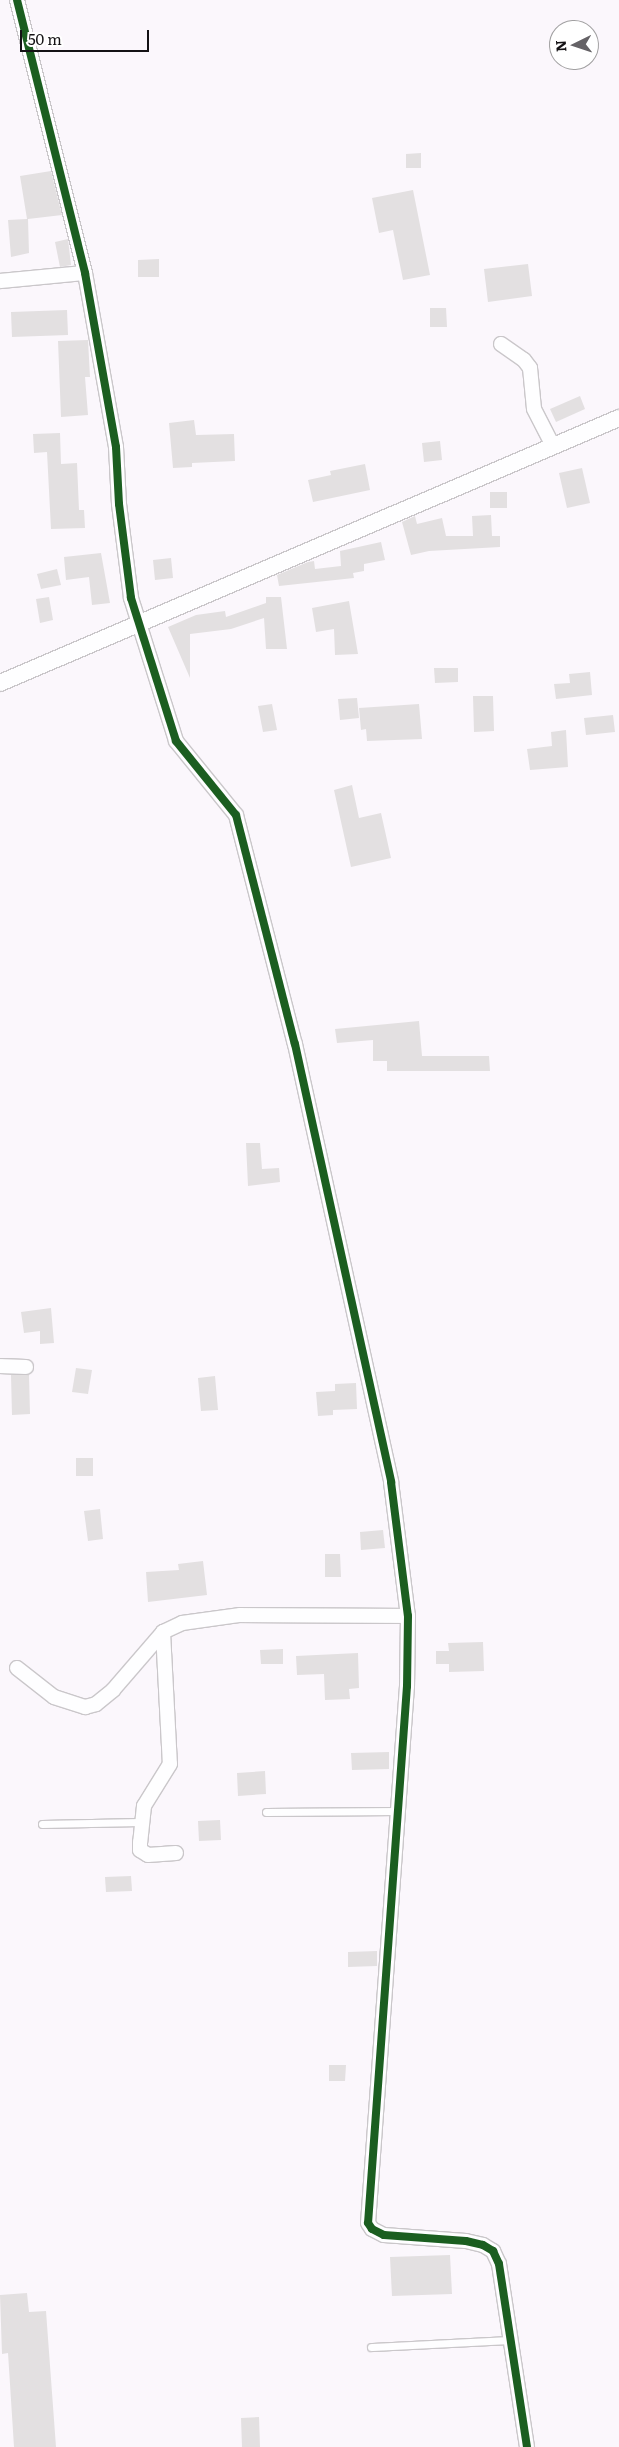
<!DOCTYPE html>
<style>
body{margin:0}
#map{position:relative;width:619px;height:2447px;overflow:hidden;background:#fbf7fc;font-family:Literata,serif}
div>[style]{position:absolute}
[style*='--x']{left:calc(var(--x)*1px);top:calc(var(--y)*1px);width:calc(var(--w)*1px);rotate:calc(var(--a)*1deg)}
.building>*{inset:0;background:#e3e0e1}
.roads{filter:drop-shadow(1px 0 #cac7ca) drop-shadow(-1px 0 #cac7ca) drop-shadow(0 1px #cac7ca) drop-shadow(0 -1px #cac7ca)}
.service>*{height:7px;margin:-3.5px;padding:0 3.5px;transform-origin:3.5px;border-radius:3.5px;background:#fefeff}
.minor>*{height:14px;margin:-7px;padding:0 7px;transform-origin:7px;border-radius:7px;background:#fefeff}
.tertiary>*{height:16px;margin:-8px;padding:0 8px;transform-origin:8px;border-radius:8px;background:#fefeff}
.cycleway>*{height:8px;margin:-4px;padding:0 4px;transform-origin:4px;border-radius:4px;background:#1b5e20}
span{translate:-50% -50%;white-space:nowrap;text-align:center;line-height:1.15;-webkit-text-stroke:4px #fff;paint-order:stroke}
.north{position:absolute;left:549px;top:20px;width:50px;height:50px;box-sizing:border-box;background:#fff;border:1px solid #a1a0a1;border-radius:50%;rotate:266deg;font-size:14px;font-weight:700;line-height:20px;text-align:center;color:#141215}
.north::after{content:'';display:block;margin:auto;width:18px;height:22px;background:#656266;clip-path:polygon(50% 0,100% 100%,50% 72%,0 100%)}
.scale{position:absolute;left:20px;top:30px;width:129px;height:22px;box-sizing:border-box;border:2px solid #141215;border-top:0;padding-left:6px;font-size:15px;line-height:18px;white-space:nowrap;color:#141215;-webkit-text-stroke:4px #fff;paint-order:stroke}
</style>
<div id="map">
<div class="building">
<div style="clip-path:polygon(421px 153px,421px 168px,406px 168px,406px 154px)"></div>
<div style="clip-path:polygon(51px 171px,62px 215px,28px 219px,29px 253px,11px 257px,8px 220px,27px 219px,20px 176px)"></div>
<div style="clip-path:polygon(413px 190px,430px 275px,403px 280px,393px 230px,379px 233px,372px 198px)"></div>
<div style="clip-path:polygon(68px 239px,71px 265px,60px 267px,55px 242px)"></div>
<div style="clip-path:polygon(159px 259px,159px 277px,138px 277px,138px 260px)"></div>
<div style="clip-path:polygon(528px 264px,532px 296px,488px 302px,484px 269px)"></div>
<div style="clip-path:polygon(430px 308px,446px 308px,447px 327px,430px 327px)"></div>
<div style="clip-path:polygon(67px 310px,68px 335px,12px 337px,11px 312px)"></div>
<div style="clip-path:polygon(88px 340px,90px 377px,85px 377px,88px 415px,61px 417px,58px 341px)"></div>
<div style="clip-path:polygon(580px 396px,585px 409px,556px 422px,550px 409px)"></div>
<div style="clip-path:polygon(194px 420px,196px 435px,234px 434px,235px 461px,192px 463px,192px 467px,173px 468px,169px 423px)"></div>
<div style="clip-path:polygon(60px 433px,61px 464px,77px 463px,79px 510px,84px 510px,85px 528px,51px 529px,47px 452px,34px 453px,33px 434px)"></div>
<div style="clip-path:polygon(440px 441px,442px 460px,424px 462px,422px 443px)"></div>
<div style="clip-path:polygon(365px 464px,370px 490px,313px 502px,308px 480px,331px 475px,330px 471px)"></div>
<div style="clip-path:polygon(582px 468px,590px 503px,567px 508px,559px 473px)"></div>
<div style="clip-path:polygon(490px 492px,507px 492px,507px 508px,490px 508px)"></div>
<div style="clip-path:polygon(491px 515px,492px 536px,500px 536px,500px 547px,429px 551px,411px 555px,402px 522px,415px 516px,417px 524px,442px 518px,446px 536px,473px 536px,472px 516px)"></div>
<div style="clip-path:polygon(381px 542px,385px 560px,364px 564px,364px 571px,353px 573px,354px 578px,279px 586px,277px 575px,308px 562px,314px 561px,315px 569px,341px 566px,340px 551px)"></div>
<div style="clip-path:polygon(101px 553px,110px 603px,92px 605px,89px 577px,66px 580px,64px 557px)"></div>
<div style="clip-path:polygon(171px 558px,173px 578px,155px 580px,153px 560px)"></div>
<div style="clip-path:polygon(57px 569px,61px 585px,41px 589px,37px 574px)"></div>
<div style="clip-path:polygon(49px 597px,53px 620px,40px 623px,36px 599px)"></div>
<div style="clip-path:polygon(266px 597px,281px 597px,287px 649px,266px 649px,264px 618px,231px 629px,190px 634px,190px 678px,168px 627px,196px 615px,225px 611px,226px 617px,266px 603px)"></div>
<div style="clip-path:polygon(349px 601px,358px 654px,335px 655px,334px 629px,316px 632px,312px 608px)"></div>
<div style="clip-path:polygon(434px 668px,458px 668px,458px 682px,435px 683px)"></div>
<div style="clip-path:polygon(590px 672px,592px 695px,556px 699px,554px 684px,570px 683px,569px 674px)"></div>
<div style="clip-path:polygon(473px 696px,493px 696px,494px 731px,474px 732px)"></div>
<div style="clip-path:polygon(357px 698px,359px 718px,340px 720px,338px 699px)"></div>
<div style="clip-path:polygon(272px 704px,277px 730px,263px 732px,258px 706px)"></div>
<div style="clip-path:polygon(419px 704px,422px 739px,367px 741px,366px 729px,361px 730px,359px 708px)"></div>
<div style="clip-path:polygon(613px 715px,615px 732px,586px 735px,584px 718px)"></div>
<div style="clip-path:polygon(566px 730px,568px 767px,530px 770px,527px 749px,552px 746px,551px 732px)"></div>
<div style="clip-path:polygon(352px 785px,359px 818px,381px 813px,391px 858px,351px 867px,334px 790px)"></div>
<div style="clip-path:polygon(419px 1021px,422px 1056px,489px 1056px,490px 1071px,387px 1071px,387px 1061px,373px 1061px,373px 1040px,337px 1043px,335px 1029px)"></div>
<div style="clip-path:polygon(246px 1143px,260px 1143px,262px 1169px,279px 1168px,280px 1182px,248px 1186px)"></div>
<div style="clip-path:polygon(51px 1308px,54px 1343px,40px 1344px,40px 1331px,24px 1333px,21px 1312px)"></div>
<div style="clip-path:polygon(76px 1368px,92px 1370px,88px 1394px,72px 1392px)"></div>
<div style="clip-path:polygon(11px 1375px,29px 1375px,30px 1414px,12px 1415px)"></div>
<div style="clip-path:polygon(215px 1376px,218px 1410px,201px 1411px,198px 1378px)"></div>
<div style="clip-path:polygon(356px 1383px,357px 1409px,333px 1410px,333px 1415px,318px 1416px,316px 1392px,335px 1391px,335px 1384px)"></div>
<div style="clip-path:polygon(76px 1458px,93px 1458px,93px 1476px,76px 1476px)"></div>
<div style="clip-path:polygon(100px 1509px,103px 1539px,88px 1541px,84px 1511px)"></div>
<div style="clip-path:polygon(383px 1530px,385px 1548px,361px 1550px,360px 1532px)"></div>
<div style="clip-path:polygon(325px 1554px,340px 1554px,341px 1577px,325px 1577px)"></div>
<div style="clip-path:polygon(203px 1561px,207px 1595px,148px 1602px,146px 1572px,179px 1570px,178px 1564px)"></div>
<div style="clip-path:polygon(483px 1642px,484px 1671px,449px 1672px,449px 1664px,436px 1664px,436px 1651px,449px 1651px,448px 1643px)"></div>
<div style="clip-path:polygon(283px 1649px,283px 1664px,261px 1664px,260px 1650px)"></div>
<div style="clip-path:polygon(358px 1653px,359px 1688px,349px 1689px,350px 1699px,325px 1700px,324px 1674px,297px 1675px,296px 1656px)"></div>
<div style="clip-path:polygon(389px 1752px,389px 1769px,352px 1770px,351px 1753px)"></div>
<div style="clip-path:polygon(265px 1771px,266px 1794px,238px 1796px,237px 1773px)"></div>
<div style="clip-path:polygon(220px 1820px,221px 1840px,199px 1841px,198px 1821px)"></div>
<div style="clip-path:polygon(131px 1876px,132px 1891px,106px 1892px,105px 1877px)"></div>
<div style="clip-path:polygon(377px 1951px,377px 1966px,348px 1967px,348px 1952px)"></div>
<div style="clip-path:polygon(329px 2065px,346px 2065px,345px 2081px,329px 2081px)"></div>
<div style="clip-path:polygon(450px 2255px,452px 2294px,392px 2296px,390px 2257px)"></div>
<div style="clip-path:polygon(27px 2293px,29px 2312px,46px 2311px,56px 2447px,14px 2447px,8px 2353px,2px 2354px,0 2295px)"></div>
<div style="clip-path:polygon(259px 2417px,260px 2447px,242px 2447px,241px 2418px)"></div>
</div>
<div class="roads">
<div class="service">
<div style="--x:266;--y:1812;--w:131;--a:-0.4"></div>
<div style="--x:42;--y:1824;--w:98;--a:-1.2"></div>
<div style="--x:371;--y:2347;--w:140;--a:-2.9"></div>
</div>
<div class="minor">
<div style="--x:17;--y:0;--w:281;--a:76"></div>
<div style="--x:85;--y:273;--w:177;--a:79.9"></div>
<div style="--x:116;--y:447;--w:57;--a:87"></div>
<div style="--x:119;--y:504;--w:95;--a:82.7"></div>
<div style="--x:131;--y:598;--w:150;--a:72.5"></div>
<div style="--x:176;--y:741;--w:95;--a:51"></div>
<div style="--x:236;--y:815;--w:236;--a:75.6"></div>
<div style="--x:295;--y:1044;--w:448;--a:77.6"></div>
<div style="--x:391;--y:1482;--w:135;--a:82.8"></div>
<div style="--x:408;--y:1616;--w:70;--a:90.8"></div>
<div style="--x:407;--y:1686;--w:538;--a:94.15"></div>
<div style="--x:368;--y:2223;--w:7;--a:56"></div>
<div style="--x:372;--y:2229;--w:13;--a:27"></div>
<div style="--x:384;--y:2235;--w:82;--a:4.2"></div>
<div style="--x:466;--y:2241;--w:17;--a:13"></div>
<div style="--x:483;--y:2245;--w:12;--a:31"></div>
<div style="--x:493;--y:2251;--w:14;--a:65"></div>
<div style="--x:499;--y:2264;--w:185;--a:81.3"></div>
<div style="--x:0;--y:281;--w:85;--a:-5.4"></div>
<div style="--x:501;--y:344;--w:28;--a:35"></div>
<div style="--x:524;--y:360;--w:10;--a:53"></div>
<div style="--x:530;--y:368;--w:41;--a:84.4"></div>
<div style="--x:534;--y:409;--w:42;--a:62.8"></div>
<div style="--x:0;--y:1366;--w:26;--a:2"></div>
<div style="--x:163;--y:1632;--w:132;--a:87"></div>
<div style="--x:170;--y:1764;--w:49;--a:121.8"></div>
<div style="--x:144;--y:1806;--w:36;--a:96"></div>
<div style="--x:140;--y:1842;--w:8;--a:90"></div>
<div style="--x:140;--y:1850;--w:9;--a:32"></div>
<div style="--x:148;--y:1855;--w:28;--a:-4"></div>
<div style="--x:17;--y:1668;--w:47;--a:38.1"></div>
<div style="--x:54;--y:1697;--w:33;--a:18"></div>
<div style="--x:85;--y:1707;--w:11;--a:-15"></div>
<div style="--x:96;--y:1704;--w:22;--a:-39"></div>
<div style="--x:113;--y:1690;--w:77;--a:-49.2"></div>
<div style="--x:163;--y:1632;--w:21;--a:-25"></div>
<div style="--x:182;--y:1623;--w:59;--a:-7.9"></div>
<div style="--x:240;--y:1615;--w:168;--a:0.3"></div>
</div>
<div class="tertiary">
<div style="--x:0;--y:683;--w:673;--a:-23.18"></div>
</div>
</div>
<div class="cycleway">
<div style="--x:17;--y:0;--w:281;--a:76"></div>
<div style="--x:85;--y:273;--w:177;--a:79.9"></div>
<div style="--x:116;--y:447;--w:57;--a:87"></div>
<div style="--x:119;--y:504;--w:95;--a:82.7"></div>
<div style="--x:131;--y:598;--w:150;--a:72.5"></div>
<div style="--x:176;--y:741;--w:95;--a:51"></div>
<div style="--x:236;--y:815;--w:236;--a:75.6"></div>
<div style="--x:295;--y:1044;--w:448;--a:77.6"></div>
<div style="--x:391;--y:1482;--w:135;--a:82.8"></div>
<div style="--x:408;--y:1616;--w:70;--a:90.8"></div>
<div style="--x:407;--y:1686;--w:538;--a:94.15"></div>
<div style="--x:368;--y:2223;--w:7;--a:56"></div>
<div style="--x:372;--y:2229;--w:13;--a:27"></div>
<div style="--x:384;--y:2235;--w:82;--a:4.2"></div>
<div style="--x:466;--y:2241;--w:17;--a:13"></div>
<div style="--x:483;--y:2245;--w:12;--a:31"></div>
<div style="--x:493;--y:2251;--w:14;--a:65"></div>
<div style="--x:499;--y:2264;--w:185;--a:81.3"></div>
</div>
<div class="north">N</div>
<div class="scale">50 m</div>
</div>
